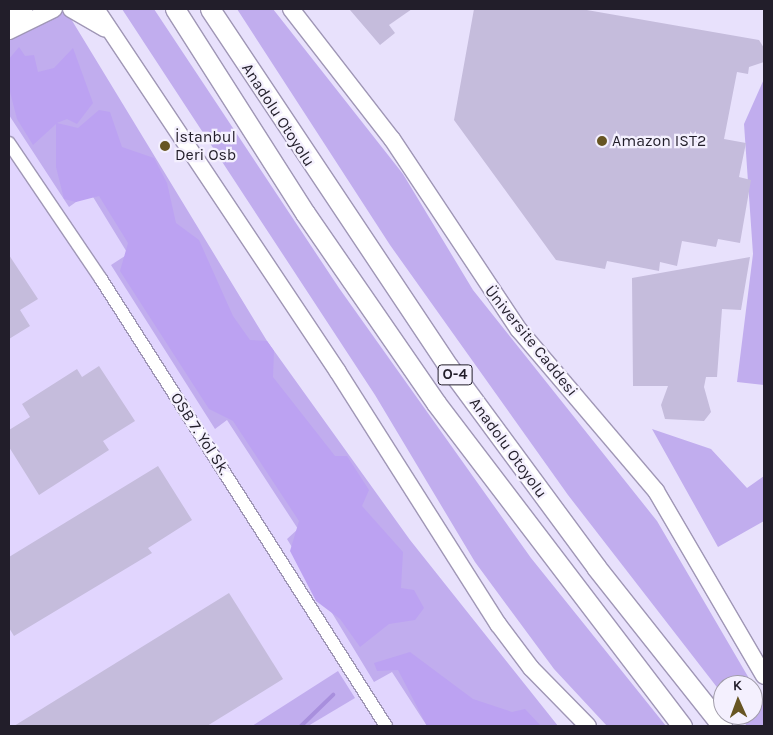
<!DOCTYPE html>
<meta charset="utf-8">
<style>
body{margin:0}
#map{position:relative;width:773px;height:735px;overflow:hidden;background:#e8e1fc;font-family:Karla,sans-serif}
div>[style]{position:absolute}
[style*='--x']{left:calc(var(--x)*1px);top:calc(var(--y)*1px);width:calc(var(--w)*1px);rotate:calc(var(--a)*1deg)}
.built>*{inset:0;background:#e1d5fe}
.green>*{inset:0;background:#c1adee}
.forest>*{inset:0;background:#bca2f2}
.stream>*{height:4px;margin:-2px;padding:0 2px;transform-origin:2px;border-radius:2px;background:#a88fdd}
.building>*{inset:0;background:#c5bcdc}
.roads{filter:drop-shadow(1px 0 #a097b6) drop-shadow(-1px 0 #a097b6) drop-shadow(0 1px #a097b6) drop-shadow(0 -1px #a097b6)}
.minor>*{height:12px;margin:-6px;padding:0 6px;transform-origin:6px;border-radius:6px;background:#fff}
.major>*{height:16px;margin:-8px;padding:0 8px;transform-origin:8px;border-radius:8px;background:#fff}
.highway>*{height:19px;margin:-9.5px;padding:0 9.5px;transform-origin:9.5px;border-radius:9.5px;background:#fff}
.dots>*{width:14px;height:14px;translate:-50% -50%;box-sizing:border-box;border:2px solid #f4f0fe;border-radius:50%}
span{translate:-50% -50%;white-space:nowrap;text-align:center;line-height:1.15;-webkit-text-stroke:4.5px #f4f0fe;paint-order:stroke}
.shield-label span{padding:1px 4px;background:#f4f0fe;border:1px solid;border-radius:4px;-webkit-text-stroke-width:0}
.shield-label{font-size:15px;color:#221e2a;font-weight:700}
.street-label{font-size:16px;color:#221e2a}
.poi-label{font-size:16px;color:#221e2a}
.left{translate:0 -50%;text-align:left}
.frame{position:absolute;inset:0;border:10px solid #221e2a;pointer-events:none}
.north{position:absolute;left:713px;top:675px;width:50px;height:50px;box-sizing:border-box;background:#f4f0fe;border:1px solid #a09ca9;border-radius:50%;rotate:358deg;font-size:14px;font-weight:700;line-height:20px;text-align:center;color:#221e2a}
.north::after{content:'';display:block;margin:auto;width:18px;height:22px;background:#675523;clip-path:polygon(50% 0,100% 100%,50% 72%,0 100%)}
</style>
<div id="map">
<div class="built">
<div style="clip-path:polygon(9px 9px,154px 158px,267px 341px,410px 540px,558px 726px,9px 726px)"></div>
</div>
<div class="green">
<div style="clip-path:polygon(9px 9px,65px 9px,267px 341px,410px 540px,558px 726px,427px 726px,392px 672px,374px 682px,287px 539px,298px 529px,227px 420px,215px 429px,111px 265px,128px 254px,90px 192px,69px 207px,9px 115px)"></div>
<div style="clip-path:polygon(122px 9px,154px 9px,339px 288px,531px 558px,666px 726px,607px 726px,554px 669px,475px 562px,375px 395px)"></div>
<div style="clip-path:polygon(237px 9px,273px 9px,403px 174px,473px 290px,657px 521px,764px 704px,764px 726px,747px 726px,738px 715px,753px 715px,753px 685px,723px 685px,723px 695px,568px 495px,390px 245px)"></div>
<div style="clip-path:polygon(764px 79px,764px 385px,737px 382px,753px 254px,744px 124px)"></div>
<div style="clip-path:polygon(652px 429px,711px 449px,747px 488px,764px 476px,764px 521px,718px 547px)"></div>
<div style="clip-path:polygon(338px 671px,355px 698px,308px 726px,252px 726px)"></div>
</div>
<div class="forest">
<div style="clip-path:polygon(19px 47px,25px 56px,34px 55px,38px 72px,54px 68px,73px 48px,93px 103px,77px 124px,67px 119px,57px 123px,78px 128px,99px 110px,110px 112px,122px 147px,154px 158px,167px 183px,176px 223px,199px 240px,233px 316px,250px 340px,267px 341px,274px 351px,273px 377px,335px 456px,347px 456px,369px 490px,362px 506px,403px 552px,401px 588px,414px 590px,424px 608px,415px 620px,389px 624px,360px 647px,340px 619px,316px 601px,290px 551px,299px 521px,233px 421px,209px 409px,120px 271px,128px 243px,99px 196px,76px 202px,64px 199px,56px 167px,56px 124px,33px 145px,17px 119px,9px 88px,9px 59px)"></div>
<div style="clip-path:polygon(410px 652px,473px 699px,512px 712px,525px 709px,541px 726px,427px 726px,398px 670px,377px 671px,374px 663px)"></div>
</div>
<div class="stream">
<div style="--x:301;--y:726;--w:45;--a:-44.1"></div>
</div>
<div class="building">
<div style="clip-path:polygon(412px 9px,389px 25px,395px 33px,380px 45px,350px 10px)"></div>
<div style="clip-path:polygon(474px 9px,581px 9px,759px 40px,764px 48px,764px 62px,749px 67px,748px 74px,737px 72px,724px 139px,746px 143px,739px 177px,751px 180px,740px 243px,718px 239px,716px 247px,682px 241px,677px 266px,660px 262px,659px 271px,607px 261px,605px 269px,556px 260px,454px 120px)"></div>
<div style="clip-path:polygon(9px 255px,38px 299px,20px 310px,30px 326px,9px 339px)"></div>
<div style="clip-path:polygon(750px 257px,741px 310px,722px 309px,717px 377px,706px 377px,704px 387px,711px 412px,704px 421px,665px 419px,661px 405px,668px 386px,633px 386px,632px 278px)"></div>
<div style="clip-path:polygon(99px 366px,135px 421px,103px 441px,109px 450px,39px 495px,9px 447px,9px 430px,30px 417px,22px 404px,77px 369px,82px 377px)"></div>
<div style="clip-path:polygon(158px 466px,192px 520px,148px 548px,152px 553px,14px 636px,9px 628px,9px 557px)"></div>
<div style="clip-path:polygon(229px 593px,283px 679px,207px 726px,14px 726px)"></div>
</div>
<div class="roads">
<div class="minor">
<div style="--x:9;--y:143;--w:164;--a:55.9"></div>
<div style="--x:101;--y:279;--w:530;--a:57.48"></div>
</div>
<div class="major">
<div style="--x:71;--y:9;--w:39;--a:30"></div>
<div style="--x:96;--y:9;--w:436;--a:56.3"></div>
<div style="--x:338;--y:372;--w:299;--a:57.6"></div>
<div style="--x:498;--y:624;--w:55;--a:53.1"></div>
<div style="--x:531;--y:668;--w:81;--a:45.5"></div>
<div style="--x:291;--y:9;--w:165;--a:52.2"></div>
<div style="--x:392;--y:139;--w:229;--a:56.4"></div>
<div style="--x:519;--y:330;--w:211;--a:49.6"></div>
<div style="--x:656;--y:491;--w:214;--a:59.7"></div>
<div style="--x:9;--y:20;--w:19;--a:-36"></div>
<div style="--x:9;--y:31;--w:50;--a:-26.1"></div>
</div>
<div class="highway">
<div style="--x:175;--y:9;--w:242;--a:57.5"></div>
<div style="--x:305;--y:213;--w:231;--a:55.4"></div>
<div style="--x:436;--y:403;--w:406;--a:52.7"></div>
<div style="--x:210;--y:9;--w:429;--a:56.3"></div>
<div style="--x:448;--y:366;--w:250;--a:53.6"></div>
<div style="--x:596;--y:567;--w:203;--a:51.6"></div>
</div>
</div>
<div class="dots">
<div style="left:602px;top:141px;background:#675523"></div>
<div style="left:165px;top:146px;background:#675523"></div>
</div>
<div class="shield-label">
<span style="left:455px;top:375px">O-4</span>
</div>
<div class="street-label">
<span style="left:278px;top:115px;rotate:57deg">Anadolu Otoyolu</span>
<span style="left:531px;top:341px;rotate:51deg">Üniversite Caddesi</span>
<span style="left:200px;top:434px;rotate:57deg">OSB 7. Yol Sk.</span>
<span style="left:508px;top:448px;rotate:54deg">Anadolu Otoyolu</span>
</div>
<div class="poi-label">
<span class="left" style="left:175px;top:146px">İstanbul<br>Deri Osb</span>
<span class="left" style="left:612px;top:141px">Amazon IST2</span>
</div>
<div class="frame"></div>
<div class="north">K</div>
</div>
